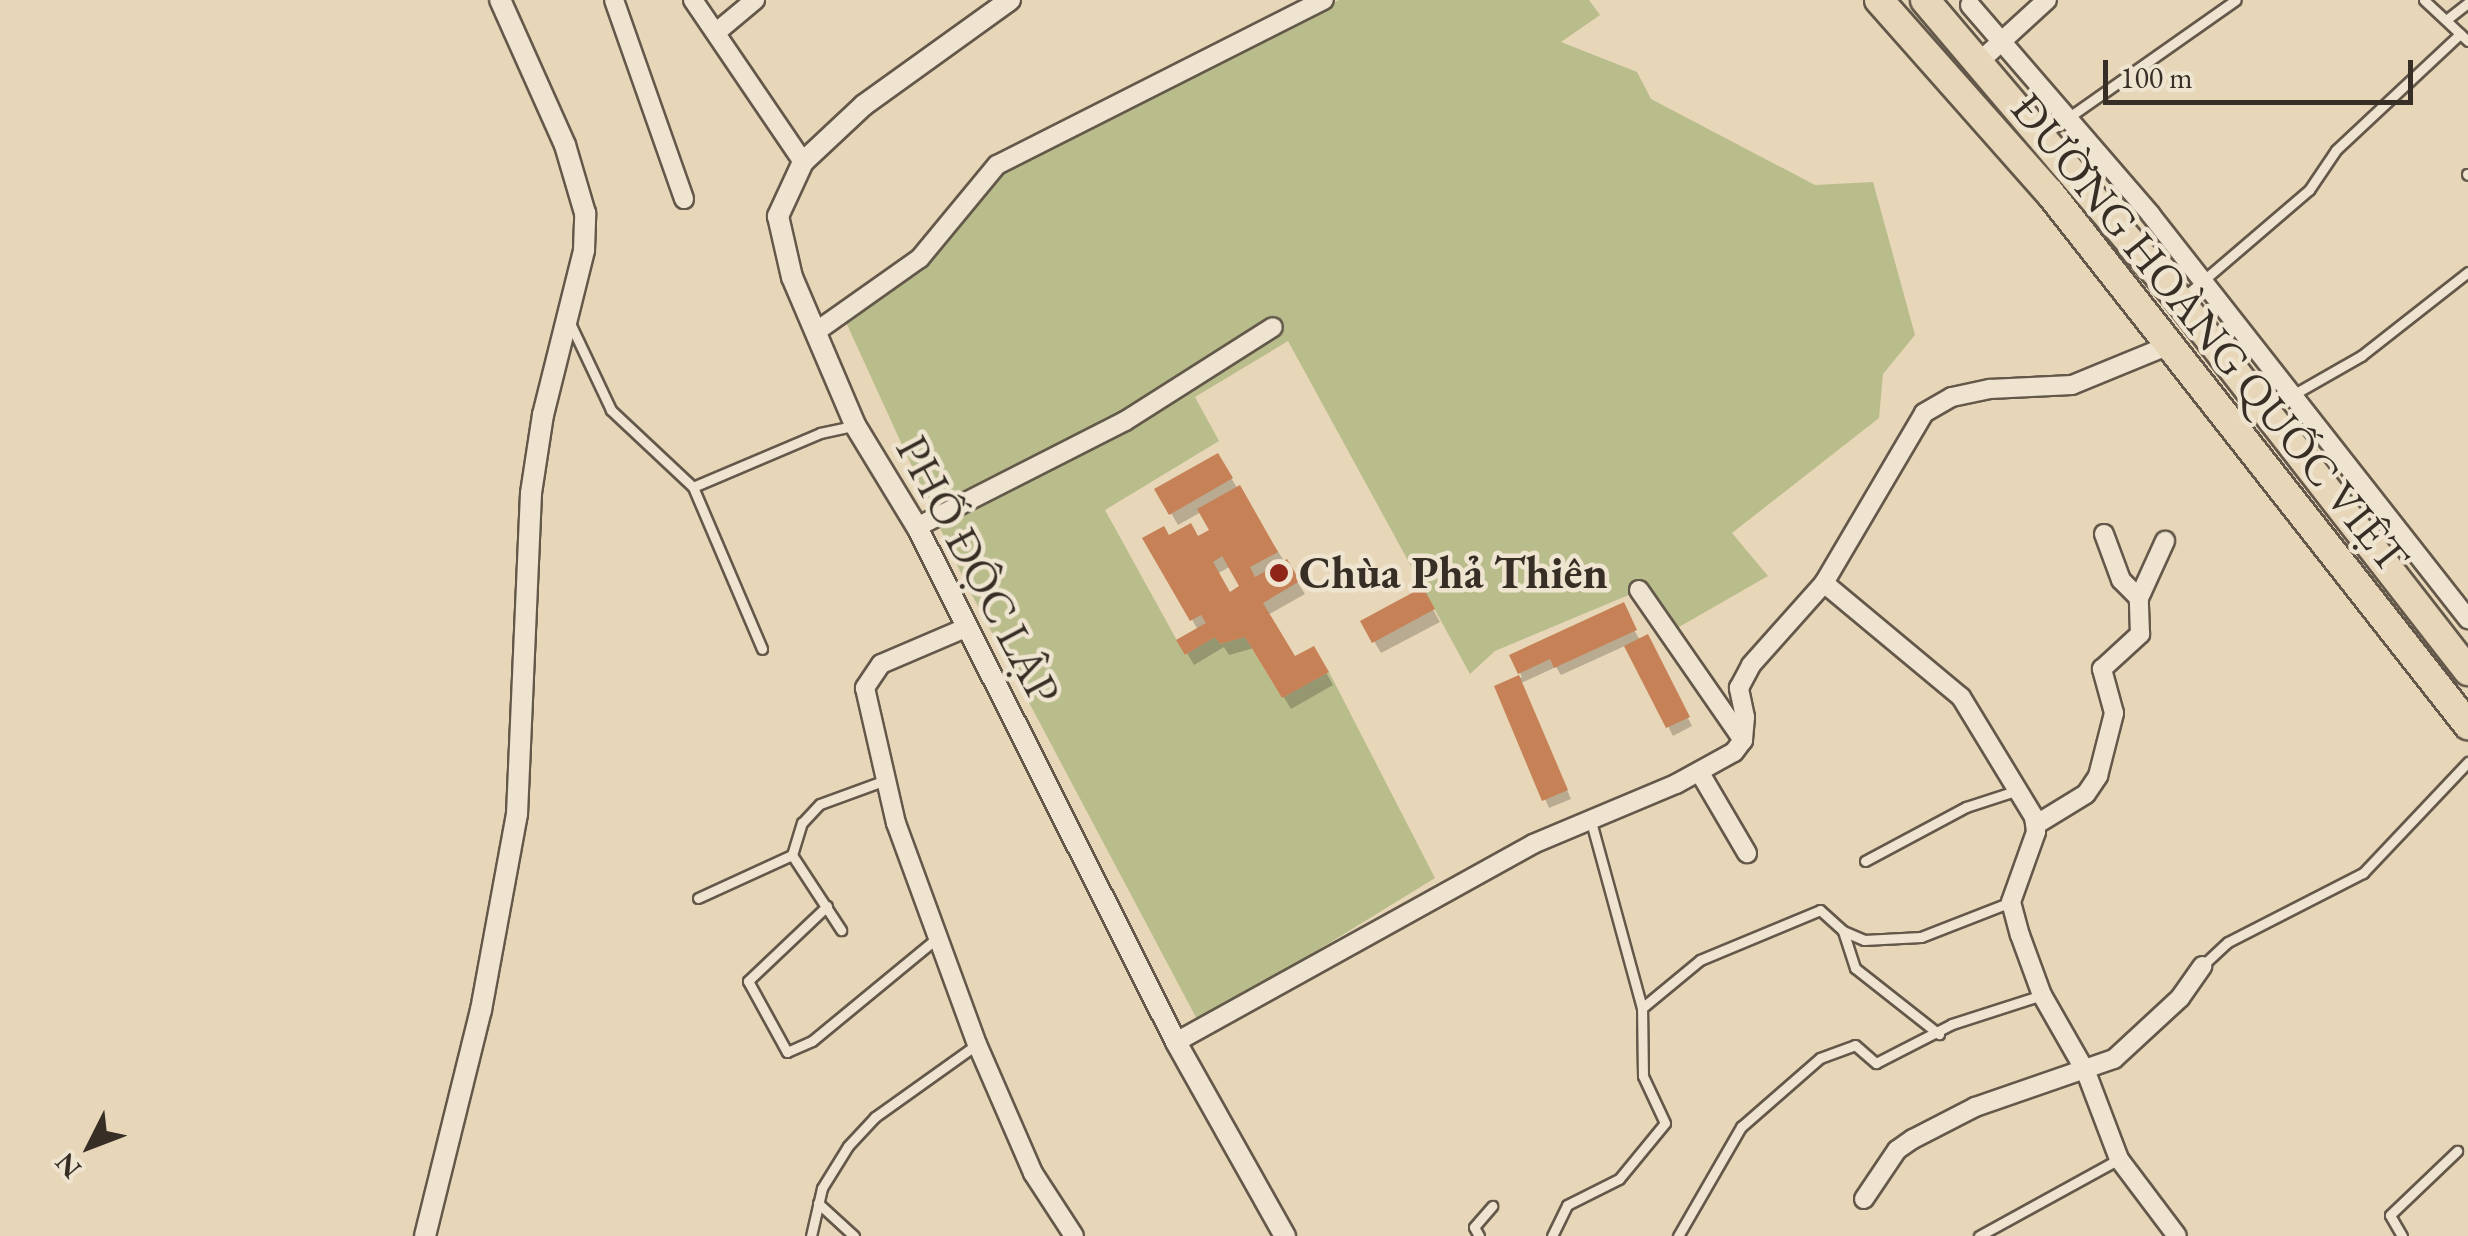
<!DOCTYPE html>
<meta charset="utf-8">
<style>
body{margin:0}
#map{position:relative;width:2468px;height:1236px;overflow:hidden;background:#e7d6b7;font-family:"EB Garamond",serif}
div>[style]{position:absolute}
[style*='--x']{left:calc(var(--x)*1px);top:calc(var(--y)*1px);width:calc(var(--w)*1px);rotate:calc(var(--a)*1deg)}
.green>*{inset:0;background:#b9bd8c}
.shadow>*{inset:0;background:#0003}
.building>*{inset:0;background:#c68157}
.roads{filter:drop-shadow(2px 0 #63584a) drop-shadow(-2px 0 #63584a) drop-shadow(0 2px #63584a) drop-shadow(0 -2px #63584a)}
.service>*{height:9px;margin:-4.5px;padding:0 4.5px;transform-origin:4.5px;border-radius:4.5px;background:#efe4d0}
.minor>*{height:18px;margin:-9px;padding:0 9px;transform-origin:9px;border-radius:9px;background:#efe4d0}
.tertiary>*{height:20px;margin:-10px;padding:0 10px;transform-origin:10px;border-radius:10px;background:#efe4d0}
.trunk>*{height:28px;margin:-14px;padding:0 14px;transform-origin:14px;border-radius:14px;background:#e7d6b7}
.dots>*{width:28px;height:28px;translate:-50% -50%;box-sizing:border-box;border:5px solid #efe4d0;border-radius:50%}
span{translate:-50% -50%;white-space:nowrap;text-align:center;line-height:1.15;-webkit-text-stroke:9px #efe4d0;paint-order:stroke}
.street-label{font-size:45px;color:#372e25}
.poi-label{font-size:45px;color:#372e25;font-weight:700}
.left{translate:0 -50%;text-align:left}
.north{position:absolute;left:40px;top:1096px;width:100px;height:100px;-webkit-text-stroke:8px #efe4d0;paint-order:stroke;rotate:228deg;font-size:28px;font-weight:700;line-height:40px;text-align:center;color:#372e25}
.north::after{content:'';display:block;margin:auto;width:35px;height:45px;background:#372e25;clip-path:polygon(50% 0,100% 100%,50% 72%,0 100%)}
.scale{position:absolute;left:2103px;top:60px;width:310px;height:45px;box-sizing:border-box;border:5px solid #372e25;border-top:0;padding-left:12px;font-size:30px;line-height:35px;white-space:nowrap;color:#372e25;-webkit-text-stroke:8px #efe4d0;paint-order:stroke}
</style>
<div id="map">
<div class="green">
<div style="clip-path:polygon(1339px 0,1589px 0,1600px 15px,1561px 42px,1637px 72px,1651px 99px,1815px 185px,1873px 182px,1915px 335px,1883px 374px,1879px 418px,1732px 533px,1768px 576px,1672px 631px,1636px 592px,1495px 651px,1470px 674px,1288px 341px,1195px 397px,1219px 441px,1105px 510px,1185px 655px,1215px 637px,1220px 644px,1245px 637px,1282px 698px,1329px 672px,1435px 878px,1199px 1023px,964px 580px,844px 318px,988px 182px,1028px 154px)"></div>
</div>
<div class="shadow">
<div style="clip-path:polygon(evenodd,1217px 456px,1305px 594px,1268px 615px,1294px 660px,1313px 649px,1333px 685px,1291px 709px,1254px 648px,1229px 655px,1224px 647px,1194px 665px,1180px 641px,1198px 630px,1146px 539px,1198px 539px,1212px 531px,1201px 512px,1178px 525px,1158px 490px,1217px 456px,1231px 566px,1243px 587px,1229px 595px,1217px 574px,1231px 566px)"></div>
<div style="clip-path:polygon(1422px 590px,1440px 622px,1381px 653px,1363px 622px)"></div>
<div style="clip-path:polygon(1628px 620px,1640px 640px,1647px 637px,1692px 726px,1673px 736px,1627px 645px,1561px 675px,1556px 667px,1521px 683px,1571px 799px,1549px 808px,1497px 688px,1522px 677px,1512px 656px)"></div>
</div>
<div class="building">
<div style="clip-path:polygon(1218px 453px,1233px 478px,1169px 515px,1154px 489px)"></div>
<div style="clip-path:polygon(evenodd,1240px 485px,1278px 552px,1250px 567px,1255px 577px,1287px 559px,1300px 581px,1263px 603px,1295px 656px,1314px 646px,1329px 672px,1282px 698px,1245px 637px,1220px 644px,1215px 637px,1185px 655px,1176px 640px,1206px 623px,1201px 615px,1190px 621px,1142px 538px,1164px 526px,1169px 535px,1191px 523px,1198px 536px,1209px 530px,1197px 509px,1240px 485px,1222px 556px,1239px 586px,1230px 592px,1213px 562px,1222px 556px)"></div>
<div style="clip-path:polygon(1423px 587px,1435px 609px,1372px 643px,1360px 621px)"></div>
<div style="clip-path:polygon(1624px 602px,1637px 630px,1554px 668px,1550px 659px,1518px 674px,1509px 655px)"></div>
<div style="clip-path:polygon(1648px 634px,1690px 717px,1666px 728px,1624px 646px)"></div>
<div style="clip-path:polygon(1519px 675px,1568px 790px,1542px 801px,1494px 686px)"></div>
</div>
<div class="roads">
<div class="service">
<div style="--x:2424;--y:0;--w:60;--a:43"></div>
<div style="--x:2446;--y:20;--w:28;--a:-38"></div>
<div style="--x:2045;--y:134;--w:233;--a:-35.1"></div>
<div style="--x:2467;--y:174;--w:1;--a:45"></div>
<div style="--x:2184;--y:297;--w:165;--a:-40.6"></div>
<div style="--x:2309;--y:190;--w:48;--a:-56"></div>
<div style="--x:2336;--y:150;--w:170;--a:-43.1"></div>
<div style="--x:569;--y:321;--w:98;--a:64.7"></div>
<div style="--x:611;--y:410;--w:112;--a:43.2"></div>
<div style="--x:693;--y:487;--w:176;--a:66.9"></div>
<div style="--x:2268;--y:409;--w:107;--a:-29.7"></div>
<div style="--x:2361;--y:356;--w:136;--a:-38.1"></div>
<div style="--x:693;--y:487;--w:138;--a:-23"></div>
<div style="--x:820;--y:433;--w:34;--a:-12"></div>
<div style="--x:792;--y:855;--w:90;--a:56.8"></div>
<div style="--x:1865;--y:861;--w:115;--a:-28.1"></div>
<div style="--x:1966;--y:807;--w:55;--a:-18.1"></div>
<div style="--x:698;--y:898;--w:103;--a:-24.6"></div>
<div style="--x:792;--y:855;--w:34;--a:-73"></div>
<div style="--x:802;--y:823;--w:26;--a:-47"></div>
<div style="--x:820;--y:804;--w:67;--a:-20.1"></div>
<div style="--x:827;--y:906;--w:109;--a:136.5"></div>
<div style="--x:748;--y:981;--w:81;--a:61.2"></div>
<div style="--x:787;--y:1052;--w:27;--a:-24"></div>
<div style="--x:812;--y:1041;--w:162;--a:-39.5"></div>
<div style="--x:1843;--y:931;--w:23;--a:23"></div>
<div style="--x:1864;--y:940;--w:57;--a:-3"></div>
<div style="--x:1921;--y:937;--w:97;--a:-21.3"></div>
<div style="--x:2202;--y:966;--w:35;--a:-43"></div>
<div style="--x:2228;--y:942;--w:152;--a:-27.1"></div>
<div style="--x:2363;--y:873;--w:153;--a:-46.6"></div>
<div style="--x:1642;--y:1008;--w:75;--a:-39.6"></div>
<div style="--x:1700;--y:960;--w:130;--a:-22.6"></div>
<div style="--x:1820;--y:910;--w:31;--a:42"></div>
<div style="--x:1843;--y:931;--w:39;--a:72"></div>
<div style="--x:1855;--y:968;--w:107;--a:38.2"></div>
<div style="--x:818;--y:1203;--w:49;--a:42.5"></div>
<div style="--x:811;--y:1236;--w:49;--a:-77.1"></div>
<div style="--x:822;--y:1188;--w:49;--a:-58.2"></div>
<div style="--x:848;--y:1146;--w:40;--a:-47"></div>
<div style="--x:875;--y:1117;--w:124;--a:-35.5"></div>
<div style="--x:1479;--y:1236;--w:10;--a:-119"></div>
<div style="--x:1474;--y:1227;--w:28;--a:-49"></div>
<div style="--x:1552;--y:1236;--w:34;--a:-64"></div>
<div style="--x:1567;--y:1205;--w:58;--a:-26.6"></div>
<div style="--x:1619;--y:1179;--w:72;--a:-50.6"></div>
<div style="--x:1665;--y:1123;--w:52;--a:-115.1"></div>
<div style="--x:1643;--y:1076;--w:68;--a:-90.8"></div>
<div style="--x:1642;--y:1008;--w:193;--a:-105.3"></div>
<div style="--x:1678;--y:1236;--w:126;--a:-60"></div>
<div style="--x:1741;--y:1127;--w:105;--a:-41.1"></div>
<div style="--x:1820;--y:1058;--w:37;--a:-20"></div>
<div style="--x:1855;--y:1045;--w:28;--a:41"></div>
<div style="--x:1876;--y:1063;--w:85;--a:-27.2"></div>
<div style="--x:1952;--y:1024;--w:95;--a:-17.9"></div>
<div style="--x:1979;--y:1236;--w:160;--a:-28.8"></div>
<div style="--x:2402;--y:1236;--w:24;--a:-120"></div>
<div style="--x:2390;--y:1215;--w:93;--a:-43.7"></div>
</div>
<div class="minor">
<div style="--x:614;--y:0;--w:211;--a:70.6"></div>
<div style="--x:693;--y:0;--w:196;--a:55.8"></div>
<div style="--x:1970;--y:5;--w:277;--a:49.2"></div>
<div style="--x:2151;--y:215;--w:514;--a:51.88"></div>
<div style="--x:719;--y:30;--w:47;--a:-39.8"></div>
<div style="--x:1979;--y:62;--w:92;--a:-42.4"></div>
<div style="--x:817;--y:331;--w:126;--a:-35.3"></div>
<div style="--x:920;--y:258;--w:121;--a:-50.4"></div>
<div style="--x:997;--y:165;--w:366;--a:-26.8"></div>
<div style="--x:917;--y:527;--w:233;--a:-27"></div>
<div style="--x:1125;--y:421;--w:175;--a:-32.4"></div>
<div style="--x:2104;--y:534;--w:49;--a:69.7"></div>
<div style="--x:2121;--y:580;--w:25;--a:45"></div>
<div style="--x:1824;--y:583;--w:178;--a:39.8"></div>
<div style="--x:1961;--y:697;--w:140;--a:58.7"></div>
<div style="--x:2034;--y:817;--w:15;--a:82"></div>
<div style="--x:2036;--y:832;--w:74;--a:109.7"></div>
<div style="--x:2011;--y:902;--w:34;--a:75"></div>
<div style="--x:2020;--y:935;--w:64;--a:69.9"></div>
<div style="--x:2042;--y:995;--w:89;--a:60.3"></div>
<div style="--x:2086;--y:1072;--w:93;--a:69.2"></div>
<div style="--x:2119;--y:1159;--w:96;--a:53"></div>
<div style="--x:1639;--y:590;--w:183;--a:55.3"></div>
<div style="--x:963;--y:629;--w:89;--a:156.9"></div>
<div style="--x:881;--y:664;--w:29;--a:124"></div>
<div style="--x:865;--y:688;--w:139;--a:77.1"></div>
<div style="--x:896;--y:823;--w:235;--a:69.9"></div>
<div style="--x:977;--y:1044;--w:141;--a:66.5"></div>
<div style="--x:1033;--y:1173;--w:75;--a:56.9"></div>
<div style="--x:1700;--y:773;--w:93;--a:59.6"></div>
<div style="--x:2037;--y:824;--w:57;--a:-31.5"></div>
<div style="--x:2086;--y:794;--w:22;--a:-56"></div>
<div style="--x:2098;--y:776;--w:65;--a:-75.7"></div>
<div style="--x:2114;--y:713;--w:46;--a:-105.3"></div>
<div style="--x:2102;--y:669;--w:52;--a:-42.6"></div>
<div style="--x:2140;--y:634;--w:36;--a:-92"></div>
<div style="--x:2139;--y:598;--w:63;--a:-65.5"></div>
<div style="--x:1176;--y:1042;--w:408;--a:-29"></div>
<div style="--x:1533;--y:844;--w:155;--a:-22.8"></div>
<div style="--x:1676;--y:784;--w:66;--a:-28.9"></div>
<div style="--x:1734;--y:752;--w:15;--a:-53"></div>
<div style="--x:1743;--y:740;--w:23;--a:-85"></div>
<div style="--x:1745;--y:717;--w:30;--a:-102"></div>
<div style="--x:1739;--y:688;--w:26;--a:-62"></div>
<div style="--x:1751;--y:665;--w:110;--a:-48.3"></div>
<div style="--x:1824;--y:583;--w:197;--a:-59.5"></div>
<div style="--x:1924;--y:413;--w:32;--a:-30"></div>
<div style="--x:1952;--y:397;--w:39;--a:-12"></div>
<div style="--x:1990;--y:389;--w:82;--a:-2.8"></div>
<div style="--x:2072;--y:385;--w:108;--a:-22.3"></div>
<div style="--x:1864;--y:1199;--w:59;--a:-56"></div>
<div style="--x:1897;--y:1150;--w:19;--a:-35"></div>
<div style="--x:1913;--y:1139;--w:70;--a:-27.3"></div>
<div style="--x:1975;--y:1107;--w:147;--a:-19.1"></div>
<div style="--x:2114;--y:1059;--w:90;--a:-42.7"></div>
<div style="--x:2180;--y:998;--w:39;--a:-55"></div>
</div>
<div class="tertiary">
<div style="--x:1010;--y:0;--w:180;--a:144.3"></div>
<div style="--x:864;--y:105;--w:83;--a:136.9"></div>
<div style="--x:803;--y:162;--w:60;--a:114.8"></div>
<div style="--x:778;--y:216;--w:63;--a:77.1"></div>
<div style="--x:792;--y:277;--w:161;--a:66.9"></div>
<div style="--x:855;--y:425;--w:119;--a:58.7"></div>
<div style="--x:917;--y:527;--w:576;--a:63.3"></div>
<div style="--x:1176;--y:1042;--w:223;--a:60.7"></div>
<div style="--x:425;--y:1236;--w:233;--a:-76.1"></div>
<div style="--x:481;--y:1010;--w:199;--a:-79.6"></div>
<div style="--x:517;--y:814;--w:321;--a:-87.5"></div>
<div style="--x:531;--y:493;--w:79;--a:-81.3"></div>
<div style="--x:543;--y:415;--w:170;--a:-76"></div>
<div style="--x:584;--y:250;--w:37;--a:-88"></div>
<div style="--x:585;--y:213;--w:71;--a:-106.4"></div>
<div style="--x:565;--y:145;--w:159;--a:-114.1"></div>
</div>
<div class="trunk">
<div style="--x:1879;--y:0;--w:258;--a:48.5"></div>
<div style="--x:2050;--y:193;--w:677;--a:51.84"></div>
<div style="--x:1925;--y:0;--w:394;--a:49.7"></div>
<div style="--x:2180;--y:301;--w:469;--a:52.1"></div>
</div>
</div>
<div class="dots">
<div style="left:1279px;top:573px;background:#8f2418"></div>
</div>
<div class="street-label">
<span style="left:2210px;top:333px;rotate:51deg">ĐƯỜNG HOÀNG QUỐC VIỆT</span>
<span style="left:978px;top:570px;rotate:62deg">PHỐ ĐỘC LẬP</span>
</div>
<div class="poi-label">
<span class="left" style="left:1299px;top:573px">Chùa Phả Thiên</span>
</div>
<div class="north">N</div>
<div class="scale">100 m</div>
</div>
